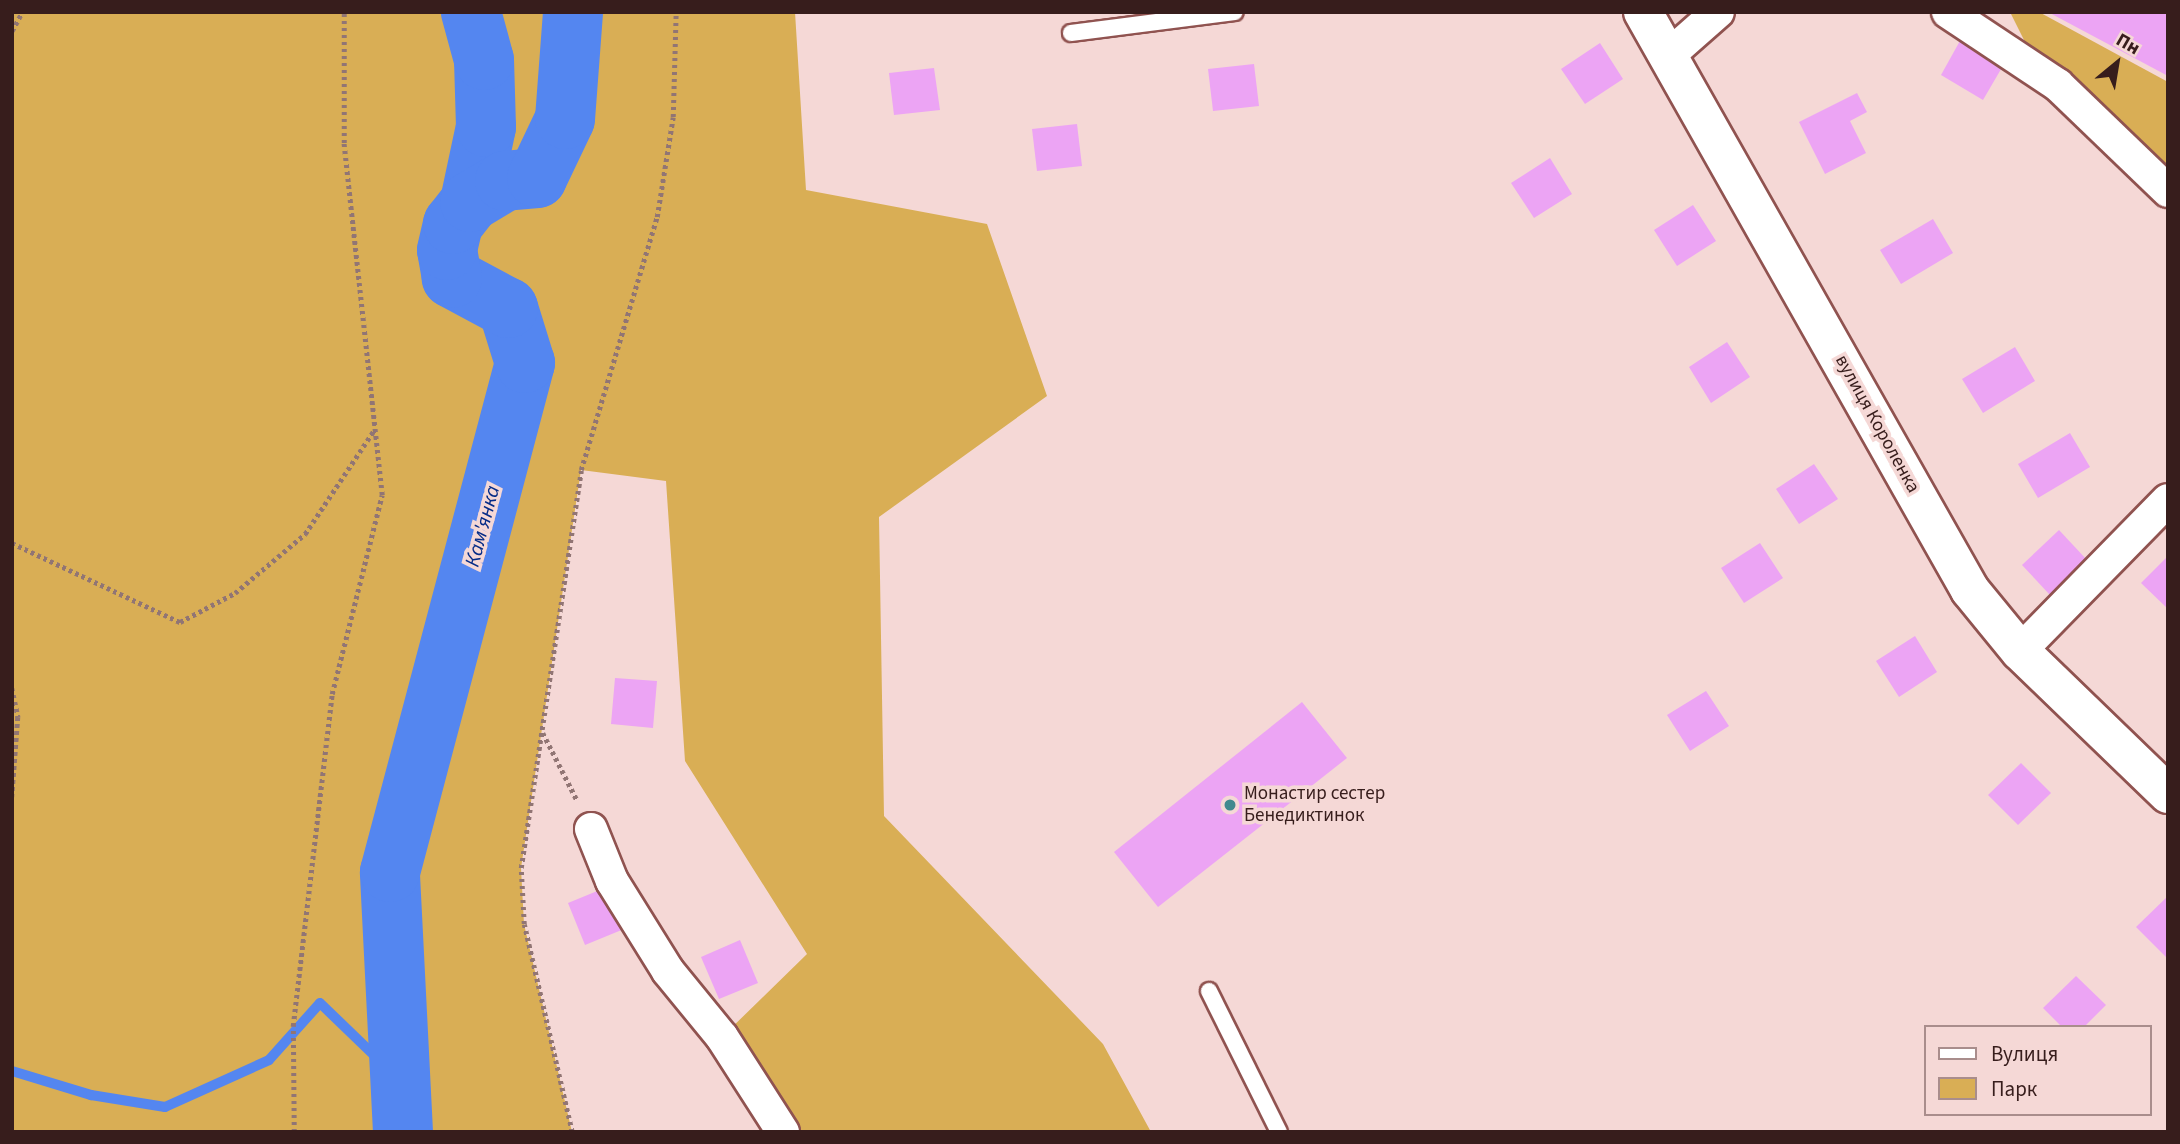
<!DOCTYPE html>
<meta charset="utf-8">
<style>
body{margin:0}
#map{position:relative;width:2180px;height:1144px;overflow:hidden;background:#f5d8d6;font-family:"Source Sans 3",sans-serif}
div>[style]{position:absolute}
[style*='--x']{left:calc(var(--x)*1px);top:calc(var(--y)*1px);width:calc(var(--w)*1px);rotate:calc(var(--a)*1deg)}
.green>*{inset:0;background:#d9ae55}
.stream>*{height:10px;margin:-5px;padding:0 5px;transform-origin:5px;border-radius:5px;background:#5486f0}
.river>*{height:60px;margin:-30px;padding:0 30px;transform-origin:30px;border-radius:30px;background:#5486f0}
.building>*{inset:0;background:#eca4f4}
.path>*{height:4.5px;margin-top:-2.25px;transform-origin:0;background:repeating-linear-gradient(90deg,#917574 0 3.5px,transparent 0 7px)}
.roads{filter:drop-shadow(2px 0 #905350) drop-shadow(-2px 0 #905350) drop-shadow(0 2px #905350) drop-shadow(0 -2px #905350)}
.service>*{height:16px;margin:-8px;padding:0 8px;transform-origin:8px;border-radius:8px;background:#fff}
.minor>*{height:32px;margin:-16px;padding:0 16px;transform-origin:16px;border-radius:16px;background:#fff}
.tertiary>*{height:38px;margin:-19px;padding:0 19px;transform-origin:19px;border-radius:19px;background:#fff}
.dots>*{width:19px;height:19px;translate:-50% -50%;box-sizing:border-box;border:4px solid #f5d8d6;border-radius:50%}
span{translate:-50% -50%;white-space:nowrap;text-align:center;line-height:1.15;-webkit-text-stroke:7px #f5d8d6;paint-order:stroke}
.street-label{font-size:19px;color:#371d1c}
.poi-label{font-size:19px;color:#371d1c}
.left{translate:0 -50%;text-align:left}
.water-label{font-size:21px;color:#052b87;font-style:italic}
.frame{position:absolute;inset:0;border:14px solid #371d1c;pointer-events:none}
.legend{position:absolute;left:1924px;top:1025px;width:228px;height:91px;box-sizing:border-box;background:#f5d8d6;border:2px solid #a98d8c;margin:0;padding:9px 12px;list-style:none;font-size:21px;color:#371d1c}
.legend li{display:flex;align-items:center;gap:14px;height:35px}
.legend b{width:35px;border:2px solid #a98d8c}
.north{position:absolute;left:2082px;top:28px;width:70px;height:70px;-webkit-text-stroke:5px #f5d8d6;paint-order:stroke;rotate:30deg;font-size:19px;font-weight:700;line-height:28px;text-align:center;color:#371d1c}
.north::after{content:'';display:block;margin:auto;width:24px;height:32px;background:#371d1c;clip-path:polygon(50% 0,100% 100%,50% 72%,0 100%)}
</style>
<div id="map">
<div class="green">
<div style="clip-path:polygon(12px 12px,795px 12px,806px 190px,987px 224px,1047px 396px,879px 517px,884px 816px,1103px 1044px,1151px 1132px,783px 1132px,722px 1037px,807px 954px,685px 761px,666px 481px,581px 470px,521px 868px,524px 924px,572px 1132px,12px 1132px)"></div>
<div style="clip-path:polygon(2010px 12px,2039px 12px,2168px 82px,2168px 176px,2025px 42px)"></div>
</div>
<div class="stream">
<div style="--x:12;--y:1071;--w:83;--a:16.9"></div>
<div style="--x:91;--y:1095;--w:75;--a:9.2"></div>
<div style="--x:165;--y:1107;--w:114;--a:-24.3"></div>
<div style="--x:269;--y:1060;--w:76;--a:-48.2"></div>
<div style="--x:320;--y:1003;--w:117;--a:44"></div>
</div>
<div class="river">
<div style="--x:470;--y:202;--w:77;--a:-78"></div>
<div style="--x:486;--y:127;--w:67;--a:-91.7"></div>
<div style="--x:484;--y:60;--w:50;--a:-105.2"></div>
<div style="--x:403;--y:1132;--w:260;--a:-92.9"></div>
<div style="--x:390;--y:872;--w:527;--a:-75.15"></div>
<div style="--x:525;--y:363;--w:58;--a:-107.2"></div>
<div style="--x:508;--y:308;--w:64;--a:-151.8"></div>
<div style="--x:452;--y:278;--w:28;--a:-100"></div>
<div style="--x:447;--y:250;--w:27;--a:-77"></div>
<div style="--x:453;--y:224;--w:28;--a:-52"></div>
<div style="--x:470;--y:202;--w:41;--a:-31"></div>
<div style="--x:505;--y:181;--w:32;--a:-5"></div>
<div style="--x:537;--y:178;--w:65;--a:-64.6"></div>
<div style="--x:565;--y:119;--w:107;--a:-85.7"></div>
</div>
<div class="building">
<div style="clip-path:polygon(2048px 12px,2168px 12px,2168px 76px)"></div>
<div style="clip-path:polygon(1961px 39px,2004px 64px,1983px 100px,1941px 75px)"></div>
<div style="clip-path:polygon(1600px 43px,1623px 79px,1585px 104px,1561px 69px)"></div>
<div style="clip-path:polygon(1254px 64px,1259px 106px,1213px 111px,1208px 69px)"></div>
<div style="clip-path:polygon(934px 68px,940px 110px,894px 115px,889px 73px)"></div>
<div style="clip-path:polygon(1857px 93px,1867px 112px,1850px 121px,1866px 153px,1825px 174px,1799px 122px)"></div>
<div style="clip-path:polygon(1077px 124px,1082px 166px,1037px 171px,1032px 129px)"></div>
<div style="clip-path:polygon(1550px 158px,1572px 194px,1534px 218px,1511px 183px)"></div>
<div style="clip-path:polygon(1693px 205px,1716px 241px,1677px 266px,1654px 230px)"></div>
<div style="clip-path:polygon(1933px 219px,1953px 253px,1901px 284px,1880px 250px)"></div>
<div style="clip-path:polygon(1727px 342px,1750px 377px,1711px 403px,1689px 367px)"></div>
<div style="clip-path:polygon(2015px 347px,2035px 381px,1983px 413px,1962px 379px)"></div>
<div style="clip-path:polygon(2070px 433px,2090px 467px,2038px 498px,2018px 464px)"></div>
<div style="clip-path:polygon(1814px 464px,1838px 499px,1799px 524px,1776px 489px)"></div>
<div style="clip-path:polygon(2059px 530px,2087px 560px,2050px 595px,2022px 565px)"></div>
<div style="clip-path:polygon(1760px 543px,1783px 578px,1744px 603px,1721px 568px)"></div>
<div style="clip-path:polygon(2168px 556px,2168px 609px,2141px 583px)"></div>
<div style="clip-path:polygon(1915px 636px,1937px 672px,1899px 697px,1876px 661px)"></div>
<div style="clip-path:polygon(615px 678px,657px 681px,653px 728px,611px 724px)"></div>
<div style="clip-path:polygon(1706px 691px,1729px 726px,1690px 751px,1667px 715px)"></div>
<div style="clip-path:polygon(1302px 702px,1347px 758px,1158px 907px,1114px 852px)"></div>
<div style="clip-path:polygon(2021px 763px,2051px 793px,2018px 825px,1988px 795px)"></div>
<div style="clip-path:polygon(607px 887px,624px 929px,585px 945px,568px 903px)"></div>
<div style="clip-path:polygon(2168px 896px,2168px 956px,2166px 957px,2136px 927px)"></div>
<div style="clip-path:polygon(740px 940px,758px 983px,719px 999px,701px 957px)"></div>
<div style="clip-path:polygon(2076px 976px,2106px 1005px,2084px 1027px,2062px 1027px,2043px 1008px)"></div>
</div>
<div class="path">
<div style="--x:12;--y:31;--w:21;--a:-62"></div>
<div style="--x:12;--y:543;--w:186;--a:25.2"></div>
<div style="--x:180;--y:622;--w:62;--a:-27.8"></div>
<div style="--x:235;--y:593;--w:92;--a:-40.1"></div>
<div style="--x:305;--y:534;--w:125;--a:-56.4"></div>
<div style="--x:12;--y:688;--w:30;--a:78"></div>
<div style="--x:18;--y:717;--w:80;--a:94.3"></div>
<div style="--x:543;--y:733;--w:75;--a:63.1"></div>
<div style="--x:294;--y:1132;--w:106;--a:-90.5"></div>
<div style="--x:293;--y:1026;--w:334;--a:-83.3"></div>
<div style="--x:332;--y:694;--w:205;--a:-75.9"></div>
<div style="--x:382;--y:495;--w:354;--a:-96.2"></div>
<div style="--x:344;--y:143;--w:131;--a:-90"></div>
<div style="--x:572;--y:1132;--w:213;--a:-103"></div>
<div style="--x:524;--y:924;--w:56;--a:-93.1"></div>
<div style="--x:521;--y:868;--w:402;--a:-81.4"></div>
<div style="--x:581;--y:470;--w:264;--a:-73.3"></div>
<div style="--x:657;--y:217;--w:101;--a:-80.9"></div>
<div style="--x:673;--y:117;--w:105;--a:-88.4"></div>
</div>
<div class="roads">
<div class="service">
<div style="--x:1071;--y:33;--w:165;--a:-7.3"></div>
<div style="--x:1209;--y:991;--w:157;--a:63.6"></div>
</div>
<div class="minor">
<div style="--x:1948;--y:12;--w:132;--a:33.6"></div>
<div style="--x:2058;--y:85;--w:153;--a:43.9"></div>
<div style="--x:1669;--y:55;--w:65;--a:-41.3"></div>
<div style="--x:2020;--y:651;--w:211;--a:-45.6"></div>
<div style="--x:591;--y:829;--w:56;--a:68"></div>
<div style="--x:612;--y:881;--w:106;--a:58.1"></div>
<div style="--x:668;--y:971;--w:85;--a:50.7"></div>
<div style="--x:722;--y:1037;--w:113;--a:57.3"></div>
</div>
<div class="tertiary">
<div style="--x:1643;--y:12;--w:664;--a:60.5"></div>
<div style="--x:1970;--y:590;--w:79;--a:50.7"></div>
<div style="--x:2020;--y:651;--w:206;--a:44"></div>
</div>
</div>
<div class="dots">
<div style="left:1230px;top:805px;background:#41898f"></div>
</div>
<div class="street-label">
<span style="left:1877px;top:424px;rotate:61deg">вулиця Короленка</span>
</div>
<div class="poi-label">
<span class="left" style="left:1244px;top:805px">Монастир сестер<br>Бенедиктинок</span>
</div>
<div class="water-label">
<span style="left:482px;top:526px;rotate:-75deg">Кам'янка</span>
</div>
<div class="frame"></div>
<ul class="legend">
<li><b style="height:9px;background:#fff"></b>Вулиця</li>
<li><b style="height:19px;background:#d9ae55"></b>Парк</li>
</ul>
<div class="north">Пн</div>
</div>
